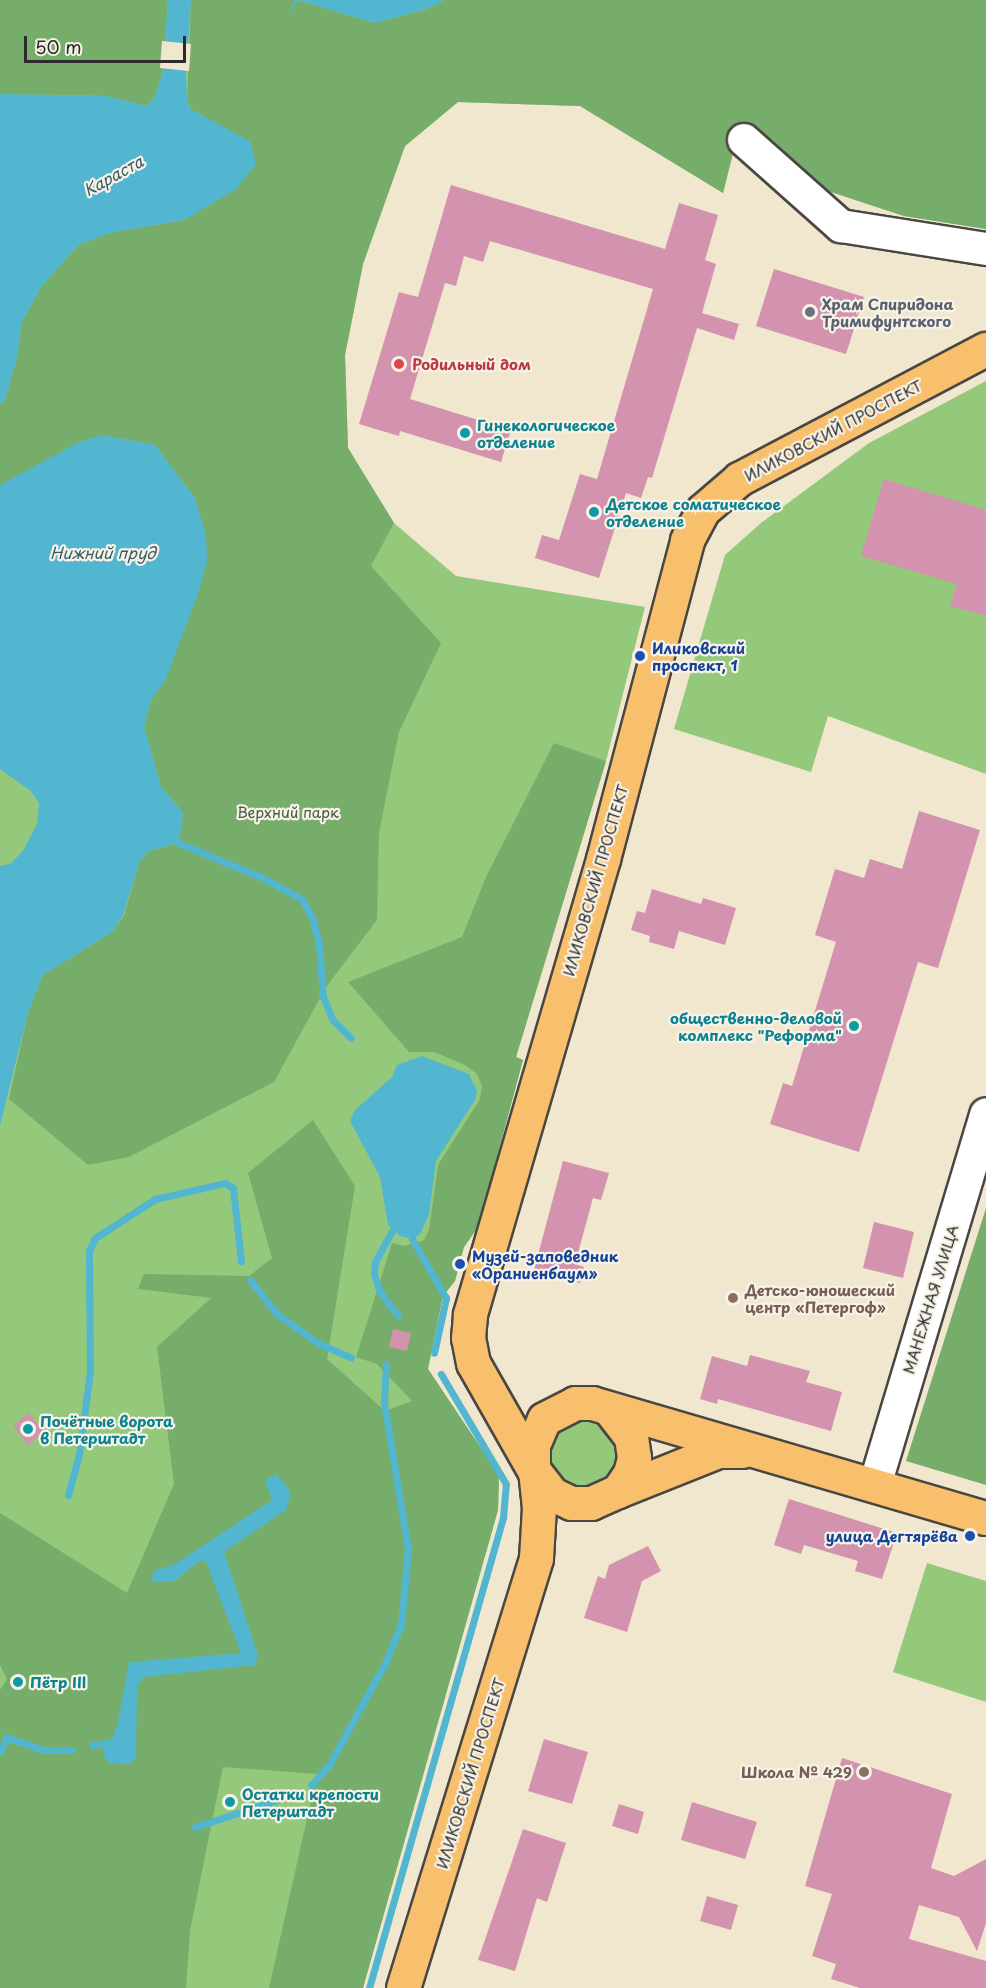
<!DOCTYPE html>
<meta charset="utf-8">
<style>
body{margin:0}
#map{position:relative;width:986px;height:1988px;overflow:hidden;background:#f0e7ce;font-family:"Playpen Sans",sans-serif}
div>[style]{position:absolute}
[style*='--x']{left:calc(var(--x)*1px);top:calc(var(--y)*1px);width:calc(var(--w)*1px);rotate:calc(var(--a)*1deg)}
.green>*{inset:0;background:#94c97b}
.round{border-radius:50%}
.forest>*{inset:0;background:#77ad6b}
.water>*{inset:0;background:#52b6d1}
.pier>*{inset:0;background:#f0e7ce}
.stream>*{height:7px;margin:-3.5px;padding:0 3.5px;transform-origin:3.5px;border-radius:3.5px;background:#52b6d1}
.building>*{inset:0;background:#d392ae}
.roads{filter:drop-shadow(2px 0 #494743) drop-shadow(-2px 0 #494743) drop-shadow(0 2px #494743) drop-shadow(0 -2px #494743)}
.minor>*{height:32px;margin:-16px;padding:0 16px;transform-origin:16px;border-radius:16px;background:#fff}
.major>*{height:33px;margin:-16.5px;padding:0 16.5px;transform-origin:16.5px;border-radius:16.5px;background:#f8bf6c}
.dots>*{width:16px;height:16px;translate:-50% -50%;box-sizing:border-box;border:3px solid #f7f3e8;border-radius:50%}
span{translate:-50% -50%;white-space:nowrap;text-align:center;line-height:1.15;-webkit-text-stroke:4.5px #f7f3e8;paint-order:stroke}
.worship-label{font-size:15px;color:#5b616d;font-weight:700}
.left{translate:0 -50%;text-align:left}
.health-label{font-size:15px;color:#be3a42;font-weight:700}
.culture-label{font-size:15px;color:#0d838f;font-weight:700}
.right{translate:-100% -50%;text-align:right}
.street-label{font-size:15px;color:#2b2b2b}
.transit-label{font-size:15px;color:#164399;font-weight:700}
.park-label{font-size:15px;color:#4a5a43}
.education-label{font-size:15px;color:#785e54;font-weight:700}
.water-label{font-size:16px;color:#395c65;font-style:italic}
.scale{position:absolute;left:24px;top:36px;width:162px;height:27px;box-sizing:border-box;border:3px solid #2b2b2b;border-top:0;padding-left:8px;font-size:18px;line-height:21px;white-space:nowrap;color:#2b2b2b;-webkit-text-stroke:4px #f7f3e8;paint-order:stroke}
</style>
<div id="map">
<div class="green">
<div style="clip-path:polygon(0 0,986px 0,986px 229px,904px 216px,831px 192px,781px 153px,744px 140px,733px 153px,723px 193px,580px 106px,458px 102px,405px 146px,363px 264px,345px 355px,348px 448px,394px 523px,456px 576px,645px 607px,606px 761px,516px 1057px,523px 1060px,478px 1227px,464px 1247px,455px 1281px,443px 1296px,429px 1361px,428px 1369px,499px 1475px,498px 1510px,363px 1988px,0 1988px)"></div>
<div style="clip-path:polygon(986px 381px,986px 774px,828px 716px,811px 772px,674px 729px,725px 555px,761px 523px,869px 443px)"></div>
<div class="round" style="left:548px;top:1417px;width:72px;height:72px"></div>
<div style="clip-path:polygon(927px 1563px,986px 1581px,986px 1702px,893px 1672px)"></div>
</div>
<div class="forest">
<div style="clip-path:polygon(0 0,168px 0,163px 71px,155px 97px,147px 106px,106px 96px,0 94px)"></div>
<div style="clip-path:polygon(191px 0,295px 0,291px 12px,298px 0,374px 23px,427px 9px,444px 0,986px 0,986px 229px,904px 216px,831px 192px,781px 153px,744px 140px,733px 153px,723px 193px,580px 106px,458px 102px,405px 146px,363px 264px,345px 355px,348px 448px,394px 523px,371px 566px,441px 643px,399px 732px,379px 833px,377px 920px,326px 987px,274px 1082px,129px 1157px,88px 1165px,9px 1099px,28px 1012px,43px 975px,112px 932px,124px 916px,139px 863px,148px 851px,179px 843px,183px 813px,161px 787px,144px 726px,151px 700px,165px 680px,195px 498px,155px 445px,101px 435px,0 485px,0 404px,5px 400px,18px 353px,21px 324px,41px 287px,78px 245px,109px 233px,184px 220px,202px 116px,192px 110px,187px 101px)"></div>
<div style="clip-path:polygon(554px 743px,606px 761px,516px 1057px,523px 1060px,478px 1227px,464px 1247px,455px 1281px,443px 1296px,428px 1369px,499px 1475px,498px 1510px,363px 1988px,269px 1988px,317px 1774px,223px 1767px,190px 1931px,186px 1988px,0 1988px,0 1690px,7px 1679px,0 1665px,0 1513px,127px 1593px,174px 1484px,157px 1347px,211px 1298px,138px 1289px,144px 1274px,249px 1276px,272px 1258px,248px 1173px,313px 1120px,355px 1186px,327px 1359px,385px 1411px,412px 1401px,377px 1364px,356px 1357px,392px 1243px,404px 1246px,424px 1240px,429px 1230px,438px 1165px,480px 1099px,482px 1086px,477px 1074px,465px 1065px,434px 1052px,409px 1052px,348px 982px,462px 937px,486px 877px)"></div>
<div style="clip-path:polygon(986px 1208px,986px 1485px,906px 1461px)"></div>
</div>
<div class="water">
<div style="clip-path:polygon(168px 0,191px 0,186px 73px,187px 102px,192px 110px,250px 141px,256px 164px,235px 190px,184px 220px,109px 233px,78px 245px,41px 287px,21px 324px,18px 353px,5px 400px,0 404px,0 94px,106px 96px,147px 106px,155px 97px,163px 71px)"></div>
<div style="clip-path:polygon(295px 0,444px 0,427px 9px,374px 23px,298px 0,287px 19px)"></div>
<div style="clip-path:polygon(101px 435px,155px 445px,195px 498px,206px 535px,207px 561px,197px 597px,165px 681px,151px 700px,144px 726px,161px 787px,183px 813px,179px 843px,148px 851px,139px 863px,123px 916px,112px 932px,43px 975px,28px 1012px,0 1126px,0 866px,10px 864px,23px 851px,37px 824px,39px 803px,31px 791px,0 769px,0 485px,77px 443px)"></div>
<div style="clip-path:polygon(422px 1056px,469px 1074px,477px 1091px,475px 1100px,436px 1161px,429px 1215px,420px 1234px,412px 1239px,400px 1236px,388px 1225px,380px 1177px,350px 1121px,355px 1110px,392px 1077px,397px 1065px)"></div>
<div style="clip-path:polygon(276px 1474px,291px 1492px,286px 1510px,224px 1552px,258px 1655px,255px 1665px,143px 1677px,137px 1687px,136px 1759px,129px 1764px,109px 1763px,103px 1754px,104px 1743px,113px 1737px,118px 1723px,129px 1662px,241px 1653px,206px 1562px,200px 1561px,173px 1582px,151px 1581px,154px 1571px,175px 1564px,272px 1500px,265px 1480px)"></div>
</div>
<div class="pier">
<div style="clip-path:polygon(162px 41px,191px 44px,189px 71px,160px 68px)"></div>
</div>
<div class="stream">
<div style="--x:179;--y:843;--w:91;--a:22.6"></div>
<div style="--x:263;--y:878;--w:44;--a:28.3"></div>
<div style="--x:302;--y:899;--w:24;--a:62"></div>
<div style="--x:313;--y:920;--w:25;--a:76"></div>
<div style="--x:319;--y:944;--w:53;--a:85.7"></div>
<div style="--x:323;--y:997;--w:25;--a:67"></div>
<div style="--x:333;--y:1020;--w:25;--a:45"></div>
<div style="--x:392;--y:1231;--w:35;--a:119"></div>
<div style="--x:375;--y:1262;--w:12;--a:95"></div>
<div style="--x:374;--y:1274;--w:19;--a:72"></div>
<div style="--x:380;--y:1292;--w:30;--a:53"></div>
<div style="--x:412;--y:1231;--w:8;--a:90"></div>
<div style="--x:412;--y:1239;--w:68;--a:60"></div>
<div style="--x:446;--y:1298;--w:56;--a:102.3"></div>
<div style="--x:250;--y:1280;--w:43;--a:51.5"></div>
<div style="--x:277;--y:1314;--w:50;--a:35.3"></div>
<div style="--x:318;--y:1343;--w:36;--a:24"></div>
<div style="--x:68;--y:1495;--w:42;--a:-75"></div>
<div style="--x:79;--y:1454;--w:83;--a:-82.4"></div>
<div style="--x:90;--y:1372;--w:121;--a:-90.5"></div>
<div style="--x:89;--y:1251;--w:14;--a:-65"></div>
<div style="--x:95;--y:1238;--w:72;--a:-33"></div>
<div style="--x:155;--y:1199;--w:72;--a:-12.9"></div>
<div style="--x:225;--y:1183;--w:9;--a:32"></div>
<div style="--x:233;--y:1188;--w:74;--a:83.8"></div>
<div style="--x:93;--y:1745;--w:11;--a:-10"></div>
<div style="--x:0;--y:1752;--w:17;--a:-65"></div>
<div style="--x:7;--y:1737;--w:37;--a:20"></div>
<div style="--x:42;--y:1750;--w:30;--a:0"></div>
<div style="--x:311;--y:1785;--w:27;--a:-48"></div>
<div style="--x:329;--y:1765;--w:116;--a:-61.2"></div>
<div style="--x:385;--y:1663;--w:41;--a:-67.2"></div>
<div style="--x:401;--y:1625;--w:76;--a:-84.7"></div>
<div style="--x:408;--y:1549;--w:149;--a:-99.3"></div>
<div style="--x:384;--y:1402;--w:38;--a:-87"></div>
<div style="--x:195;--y:1827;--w:86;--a:-18.2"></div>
<div style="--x:369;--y:1988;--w:490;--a:-74.1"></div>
<div style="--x:503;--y:1517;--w:33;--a:-85"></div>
<div style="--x:506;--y:1484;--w:128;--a:-120.6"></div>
</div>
<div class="building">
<div style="clip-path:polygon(451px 185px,665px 249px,679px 203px,718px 215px,705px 260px,716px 264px,702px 313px,739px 324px,734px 340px,697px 328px,652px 478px,648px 477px,641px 498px,626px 493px,599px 578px,535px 558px,542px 535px,559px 540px,580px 474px,597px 479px,653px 289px,490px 241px,483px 262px,464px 256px,456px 286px,445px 283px,410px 399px,511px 430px,501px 462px,400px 431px,399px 436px,359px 424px,399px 292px,418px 297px)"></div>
<div style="clip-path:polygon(774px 269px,864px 297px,846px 354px,756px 326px)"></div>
<div style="clip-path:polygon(884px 479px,986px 510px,986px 616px,950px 606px,957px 584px,861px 556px)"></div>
<div style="clip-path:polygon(919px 811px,980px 830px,938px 968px,918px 962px,859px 1152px,770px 1124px,783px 1083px,792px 1086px,836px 942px,815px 935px,835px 869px,864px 878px,870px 859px,902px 869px)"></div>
<div style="clip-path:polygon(652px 889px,701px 904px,703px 898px,736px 908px,725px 945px,679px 931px,674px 949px,649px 942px,650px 936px,631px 930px,637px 911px,645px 913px)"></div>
<div style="clip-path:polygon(563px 1161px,609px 1173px,601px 1200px,593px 1198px,575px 1264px,584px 1267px,580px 1283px,534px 1270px)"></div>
<div style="clip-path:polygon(874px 1222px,914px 1232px,903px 1278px,863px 1268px)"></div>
<div style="clip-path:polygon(393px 1329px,411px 1333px,407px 1351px,389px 1347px)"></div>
<div style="clip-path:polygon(750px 1355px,810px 1371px,806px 1382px,842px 1392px,831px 1431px,718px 1399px,717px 1404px,700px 1399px,712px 1356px,747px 1366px)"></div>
<div style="clip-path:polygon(29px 1413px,44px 1432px,28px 1445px,13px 1426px)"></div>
<div style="clip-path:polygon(789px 1499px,897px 1533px,882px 1579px,855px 1571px,858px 1561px,804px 1545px,801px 1554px,774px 1545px)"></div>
<div style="clip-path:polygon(648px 1546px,661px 1571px,642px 1581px,627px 1632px,584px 1618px,598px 1576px,605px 1579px,609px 1565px)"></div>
<div style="clip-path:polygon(544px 1739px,588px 1752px,572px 1804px,528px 1791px)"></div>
<div style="clip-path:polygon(842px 1758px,952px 1794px,931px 1868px,954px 1876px,986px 1859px,986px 1923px,977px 1951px,959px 1917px,919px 1905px,909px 1939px,986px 1961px,986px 1988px,860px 1988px,831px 1979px,836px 1964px,812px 1956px,832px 1894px,805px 1886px)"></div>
<div style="clip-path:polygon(692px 1802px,757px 1822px,745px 1859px,681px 1840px)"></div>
<div style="clip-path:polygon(619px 1804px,644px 1812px,638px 1834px,612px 1826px)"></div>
<div style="clip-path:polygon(523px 1829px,566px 1843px,547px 1902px,537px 1898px,515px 1971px,478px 1960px)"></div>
<div style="clip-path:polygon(707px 1896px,738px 1905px,731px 1930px,700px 1921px)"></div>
</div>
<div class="roads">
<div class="minor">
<div style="--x:744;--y:140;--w:130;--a:41.6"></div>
<div style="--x:841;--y:226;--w:147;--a:9"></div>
<div style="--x:875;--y:1485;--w:387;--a:-73.3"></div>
</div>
<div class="major">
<div style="--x:533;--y:1465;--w:20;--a:-90"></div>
<div style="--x:533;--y:1445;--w:28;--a:-67"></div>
<div style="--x:544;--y:1419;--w:35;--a:-27"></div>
<div style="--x:575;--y:1403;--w:17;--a:0"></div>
<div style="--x:592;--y:1403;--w:410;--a:16.3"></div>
<div style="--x:535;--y:1472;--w:28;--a:52"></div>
<div style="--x:552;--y:1494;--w:21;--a:25"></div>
<div style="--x:571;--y:1503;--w:20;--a:0"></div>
<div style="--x:591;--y:1503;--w:30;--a:-24"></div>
<div style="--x:618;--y:1491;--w:22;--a:-56"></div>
<div style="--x:630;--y:1473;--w:16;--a:-75"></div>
<div style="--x:634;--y:1458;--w:21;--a:-98"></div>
<div style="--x:631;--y:1437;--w:34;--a:-128"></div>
<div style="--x:618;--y:1491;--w:108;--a:-21.8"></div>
<div style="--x:718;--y:1451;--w:24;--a:0"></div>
<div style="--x:403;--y:1988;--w:450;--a:-72.8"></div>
<div style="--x:536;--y:1558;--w:50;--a:-86.6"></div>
<div style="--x:539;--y:1508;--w:36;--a:-96"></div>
<div style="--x:535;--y:1472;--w:125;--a:-119.6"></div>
<div style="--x:473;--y:1363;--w:25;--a:-101"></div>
<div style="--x:468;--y:1338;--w:24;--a:-85"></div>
<div style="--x:470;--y:1314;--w:474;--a:-73.7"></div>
<div style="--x:603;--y:859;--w:330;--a:-75.2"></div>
<div style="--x:687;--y:540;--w:34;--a:-62"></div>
<div style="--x:703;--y:510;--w:48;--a:-40.7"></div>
<div style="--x:739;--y:479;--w:279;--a:-27.8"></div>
</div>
</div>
<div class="dots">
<div style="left:810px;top:312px;background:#6b7280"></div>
<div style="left:399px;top:364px;background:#e0444e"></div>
<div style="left:465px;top:433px;background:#0f9aa8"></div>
<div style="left:594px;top:512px;background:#0f9aa8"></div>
<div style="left:640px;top:656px;background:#1a4fb4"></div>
<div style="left:854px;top:1026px;background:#0f9aa8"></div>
<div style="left:460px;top:1264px;background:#1a4fb4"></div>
<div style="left:733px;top:1298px;background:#8d6e63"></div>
<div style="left:28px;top:1429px;background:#0f9aa8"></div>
<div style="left:970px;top:1536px;background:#1a4fb4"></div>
<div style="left:18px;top:1682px;background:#0f9aa8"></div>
<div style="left:864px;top:1772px;background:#8d6e63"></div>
<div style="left:230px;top:1802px;background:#0f9aa8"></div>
</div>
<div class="worship-label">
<span class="left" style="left:822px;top:312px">Храм Спиридона<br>Тримифунтского</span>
</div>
<div class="health-label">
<span class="left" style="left:412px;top:364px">Родильный дом</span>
</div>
<div class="culture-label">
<span class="left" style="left:477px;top:433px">Гинекологическое<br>отделение</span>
<span class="left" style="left:606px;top:512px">Детское соматическое<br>отделение</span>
<span class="right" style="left:842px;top:1026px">oбщеcтвенно-деловoй<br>кoмплeкc "Peфoрма"</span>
<span class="left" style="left:40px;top:1429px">Почётные ворота<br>в Петерштадт</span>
<span class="left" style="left:30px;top:1682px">Пётр III</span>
<span class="left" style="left:242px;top:1802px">Остатки крепости<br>Петерштадт</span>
</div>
<div class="street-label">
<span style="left:833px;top:430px;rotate:-28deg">ИЛИКОВСКИЙ ПРОСПЕКТ</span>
<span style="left:595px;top:880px;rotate:-74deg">ИЛИКОВСКИЙ ПРОСПЕКТ</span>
<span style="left:930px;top:1299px;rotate:-73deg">МАНЕЖНАЯ УЛИЦА</span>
<span style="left:470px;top:1773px;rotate:-73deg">ИЛИКОВСКИЙ ПРОСПЕКТ</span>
</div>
<div class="transit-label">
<span class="left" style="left:652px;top:656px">Иликовский<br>проспект, 1</span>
<span class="left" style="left:472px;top:1264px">Музей-заповедник<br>«Ораниенбаум»</span>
<span class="right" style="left:958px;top:1536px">улица Дегтярёва</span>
</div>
<div class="park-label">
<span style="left:288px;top:812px">Верхний парк</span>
</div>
<div class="education-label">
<span class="left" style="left:745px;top:1298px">Детско-юношеский<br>центр «Петергоф»</span>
<span class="right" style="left:852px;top:1772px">Школа № 429</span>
</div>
<div class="water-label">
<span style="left:113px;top:175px;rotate:-29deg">Караста</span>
<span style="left:103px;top:552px">Нижний пруд</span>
</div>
<div class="scale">50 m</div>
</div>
